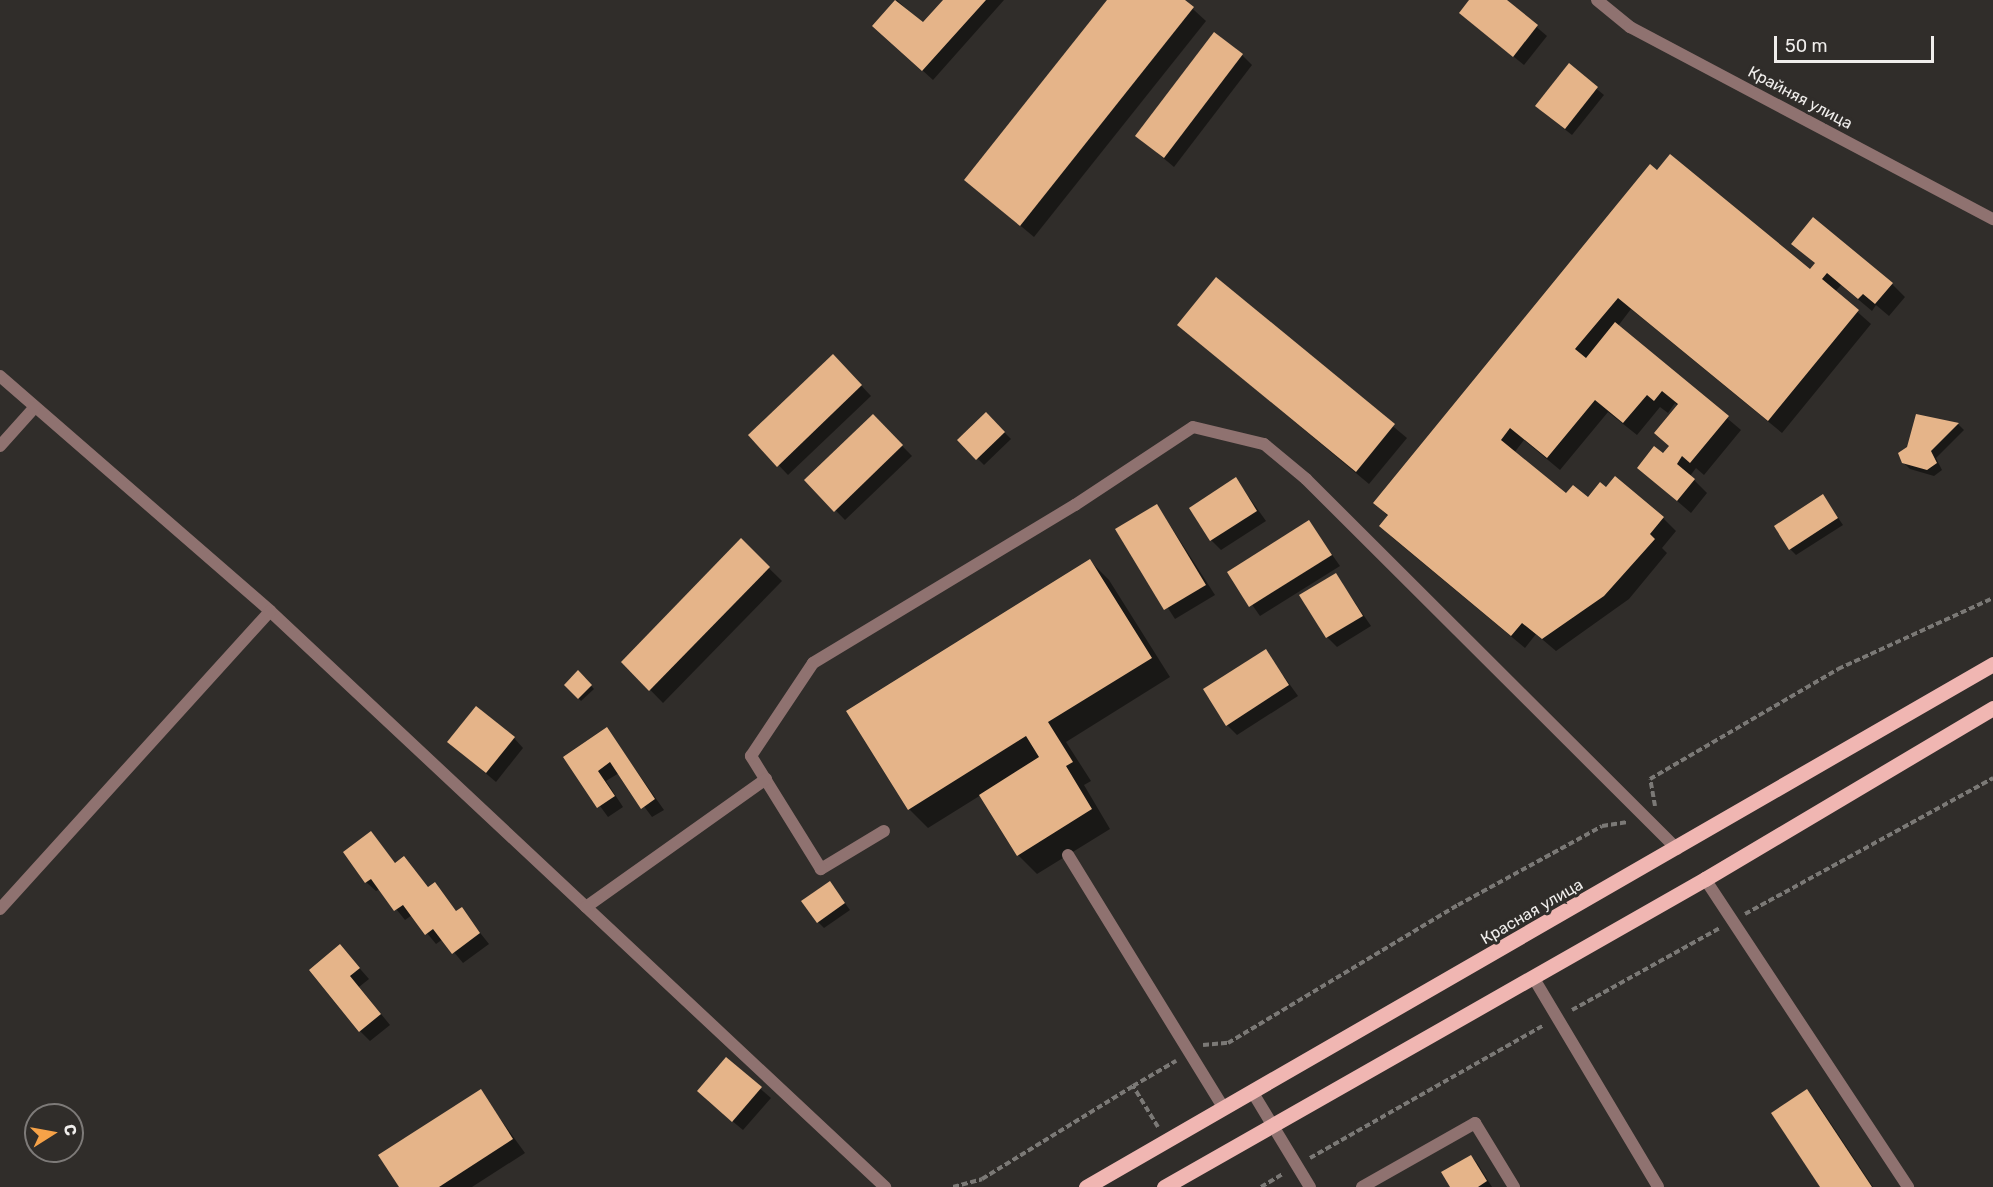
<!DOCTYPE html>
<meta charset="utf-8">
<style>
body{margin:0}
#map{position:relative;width:1993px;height:1187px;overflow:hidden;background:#302d2a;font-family:Rubik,sans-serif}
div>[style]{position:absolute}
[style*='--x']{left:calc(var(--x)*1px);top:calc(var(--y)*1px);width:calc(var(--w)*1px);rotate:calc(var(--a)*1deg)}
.shadow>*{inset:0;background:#0007}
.building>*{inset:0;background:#e5b489}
.path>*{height:4px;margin-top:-2px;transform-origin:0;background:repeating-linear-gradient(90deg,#7b7976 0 6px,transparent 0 9px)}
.lane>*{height:12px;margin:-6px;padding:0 6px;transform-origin:6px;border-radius:6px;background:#8f7270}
.street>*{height:12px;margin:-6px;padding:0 6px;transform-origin:6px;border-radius:6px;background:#8f7270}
.primary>*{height:15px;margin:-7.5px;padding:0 7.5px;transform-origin:7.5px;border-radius:7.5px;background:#f0b6b2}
span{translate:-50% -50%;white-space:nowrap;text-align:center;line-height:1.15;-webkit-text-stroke:6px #302d2a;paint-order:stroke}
.street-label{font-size:16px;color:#f0eeec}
.north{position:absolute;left:24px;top:1103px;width:60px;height:60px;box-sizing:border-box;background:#302d2a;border:2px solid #7d7a78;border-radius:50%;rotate:79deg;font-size:16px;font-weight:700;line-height:24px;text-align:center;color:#f0eeec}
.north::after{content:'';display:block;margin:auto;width:21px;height:27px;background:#f6a248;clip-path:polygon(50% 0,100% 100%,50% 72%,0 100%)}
.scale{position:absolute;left:1774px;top:36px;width:160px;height:27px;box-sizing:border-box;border:3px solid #f0eeec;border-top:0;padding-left:8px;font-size:18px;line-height:21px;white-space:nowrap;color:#f0eeec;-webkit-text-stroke:4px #302d2a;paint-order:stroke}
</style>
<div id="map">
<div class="shadow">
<div style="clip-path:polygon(897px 0,923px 25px,946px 0,1004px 0,933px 80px,874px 26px)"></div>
<div style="clip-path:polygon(1109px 0,1183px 0,1206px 21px,1034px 237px,966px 180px)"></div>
<div style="clip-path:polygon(1471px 0,1505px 0,1547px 36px,1524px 65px,1471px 22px)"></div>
<div style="clip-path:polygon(1242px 55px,1252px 65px,1174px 167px,1137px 136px)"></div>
<div style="clip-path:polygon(1569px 66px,1604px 95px,1572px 135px,1543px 112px)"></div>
<div style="clip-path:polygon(1651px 166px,1810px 271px,1816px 264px,1793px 244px,1892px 284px,1905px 297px,1889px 316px,1876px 305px,1872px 311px,1841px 285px,1835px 292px,1871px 324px,1782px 433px,1631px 309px,1618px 326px,1741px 430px,1704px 475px,1696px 468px,1690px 476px,1707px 493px,1691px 513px,1639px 468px,1663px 456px,1670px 447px,1678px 406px,1675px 403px,1668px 413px,1660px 407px,1637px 435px,1608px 412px,1560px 470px,1524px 440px,1514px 453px,1566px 495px,1588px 499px,1607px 489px,1663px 518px,1676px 531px,1662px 548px,1667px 553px,1629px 599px,1556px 651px,1536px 634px,1525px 648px,1394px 539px,1381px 526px,1389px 517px,1375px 503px)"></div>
<div style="clip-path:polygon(1216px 279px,1407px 438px,1369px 484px,1179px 325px)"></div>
<div style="clip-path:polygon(843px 366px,871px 396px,788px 475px,750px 435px)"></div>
<div style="clip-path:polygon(986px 414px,1011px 439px,984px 465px,959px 440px)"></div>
<div style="clip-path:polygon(873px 416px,912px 456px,845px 520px,806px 480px)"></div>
<div style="clip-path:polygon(1917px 416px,1958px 424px,1964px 430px,1936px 458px,1942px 470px,1934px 476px,1910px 469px,1903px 462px)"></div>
<div style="clip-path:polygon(1236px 479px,1266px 521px,1221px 550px,1211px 540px)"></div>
<div style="clip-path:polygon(1823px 496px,1843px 525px,1796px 555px,1790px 549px)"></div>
<div style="clip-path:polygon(1157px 505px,1215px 595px,1175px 619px,1117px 529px)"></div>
<div style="clip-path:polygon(1309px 522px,1340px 566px,1260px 616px,1229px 572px)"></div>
<div style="clip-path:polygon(741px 541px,782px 581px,663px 703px,623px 662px)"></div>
<div style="clip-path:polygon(1090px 561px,1109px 580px,1170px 677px,1066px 742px,1091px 781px,1084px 785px,1110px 829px,1037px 874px,1018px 855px,981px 795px,928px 828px,909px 809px)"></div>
<div style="clip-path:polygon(1336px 575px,1371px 626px,1337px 647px,1327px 637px)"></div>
<div style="clip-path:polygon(1265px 650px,1298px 696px,1237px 735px,1227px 725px)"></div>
<div style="clip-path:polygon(578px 672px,594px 689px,581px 701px,566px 685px)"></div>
<div style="clip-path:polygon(607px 729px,664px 810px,652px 817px,619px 773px,606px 781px,623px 807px,608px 817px,565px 758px)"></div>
<div style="clip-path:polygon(514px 738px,523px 748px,496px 782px,449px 742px)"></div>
<div style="clip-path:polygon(371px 833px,396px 864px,404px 858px,429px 888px,434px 884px,457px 912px,461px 909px,489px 944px,463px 963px,443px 939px,436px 944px,412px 915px,405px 920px,380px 889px,376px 891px,366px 882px)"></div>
<div style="clip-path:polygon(830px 883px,850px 910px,824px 928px,818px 922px)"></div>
<div style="clip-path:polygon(340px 946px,369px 979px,359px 987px,390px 1025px,370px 1041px,360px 1031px)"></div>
<div style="clip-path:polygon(726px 1059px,771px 1098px,743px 1130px,708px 1101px)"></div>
<div style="clip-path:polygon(480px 1091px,525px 1153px,472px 1187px,401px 1187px)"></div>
<div style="clip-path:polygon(1806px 1091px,1816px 1101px,1873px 1187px,1822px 1187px)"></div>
<div style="clip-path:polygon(1471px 1156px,1477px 1163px,1492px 1187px,1452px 1187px)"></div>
</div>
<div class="building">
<div style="clip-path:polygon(895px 0,923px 22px,943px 0,986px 0,922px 71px,872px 26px)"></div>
<div style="clip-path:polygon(1107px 0,1185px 0,1194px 7px,1020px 226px,964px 180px)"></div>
<div style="clip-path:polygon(1469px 0,1507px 0,1538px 25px,1513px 57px,1459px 13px)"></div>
<div style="clip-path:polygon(1214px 32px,1243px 54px,1164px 158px,1135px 136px)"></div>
<div style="clip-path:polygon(1569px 63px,1598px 87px,1565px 129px,1535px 106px)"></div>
<div style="clip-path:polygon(1670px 154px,1810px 269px,1815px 263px,1791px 244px,1813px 217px,1893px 283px,1875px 304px,1863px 294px,1858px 299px,1827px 273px,1822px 279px,1859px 310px,1768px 421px,1618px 298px,1575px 349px,1586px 358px,1615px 322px,1729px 416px,1690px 463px,1682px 456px,1677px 464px,1695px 479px,1677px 501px,1637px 468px,1654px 446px,1663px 453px,1669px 446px,1654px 433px,1678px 404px,1662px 391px,1654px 401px,1647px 395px,1623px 423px,1595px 400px,1547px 458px,1510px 428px,1501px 440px,1566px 493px,1573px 485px,1588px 497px,1600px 482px,1606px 487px,1615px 476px,1664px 517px,1650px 534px,1655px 539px,1604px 596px,1542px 639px,1522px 623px,1511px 636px,1379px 526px,1388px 515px,1373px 503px,1650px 164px,1657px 170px)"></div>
<div style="clip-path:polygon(1216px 277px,1395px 424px,1356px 472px,1177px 325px)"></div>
<div style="clip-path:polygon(833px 354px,862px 385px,777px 467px,748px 435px)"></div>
<div style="clip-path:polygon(986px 412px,1005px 432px,976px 460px,957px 440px)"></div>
<div style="clip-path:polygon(873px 414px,903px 445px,834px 512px,804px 480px)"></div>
<div style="clip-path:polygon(1916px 414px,1959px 423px,1931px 451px,1937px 463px,1927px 470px,1902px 463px,1898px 453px,1907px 447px)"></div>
<div style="clip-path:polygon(1236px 477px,1257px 511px,1210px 541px,1189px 508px)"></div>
<div style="clip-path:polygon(1823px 494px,1838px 518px,1789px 550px,1774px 526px)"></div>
<div style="clip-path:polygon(1157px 504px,1206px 585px,1164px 610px,1115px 529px)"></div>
<div style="clip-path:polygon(1309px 520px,1332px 555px,1249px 607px,1227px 572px)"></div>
<div style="clip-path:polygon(741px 538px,770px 567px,649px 691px,621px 662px)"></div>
<div style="clip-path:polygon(1090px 559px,1152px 658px,1048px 722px,1073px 762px,1066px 766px,1092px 809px,1017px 856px,979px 795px,1039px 757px,1026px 736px,908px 810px,846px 711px)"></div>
<div style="clip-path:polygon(1336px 573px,1363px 616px,1326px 638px,1299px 595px)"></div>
<div style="clip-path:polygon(1266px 649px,1289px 685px,1226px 726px,1203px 689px)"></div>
<div style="clip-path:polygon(578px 670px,592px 685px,578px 699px,564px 685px)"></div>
<div style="clip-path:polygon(476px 706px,515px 737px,486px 773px,447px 742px)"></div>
<div style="clip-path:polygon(607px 727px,655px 799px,641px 809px,610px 762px,598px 771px,615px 796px,597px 808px,563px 757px)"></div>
<div style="clip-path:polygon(371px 831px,395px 863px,404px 856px,428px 887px,435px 882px,456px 911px,462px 907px,480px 933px,452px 954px,433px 929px,425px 935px,403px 905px,394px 911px,371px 879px,365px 883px,343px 852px)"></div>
<div style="clip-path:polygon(830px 881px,845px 903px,817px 923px,801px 901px)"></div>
<div style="clip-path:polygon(340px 944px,360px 968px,350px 976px,381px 1014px,359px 1032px,309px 970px)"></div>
<div style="clip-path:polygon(726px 1057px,762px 1087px,732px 1122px,697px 1091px)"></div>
<div style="clip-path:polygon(481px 1089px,513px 1139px,439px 1187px,399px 1187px,378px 1155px)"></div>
<div style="clip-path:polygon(1807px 1089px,1872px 1187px,1820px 1187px,1771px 1113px)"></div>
<div style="clip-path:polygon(1471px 1155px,1487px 1181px,1478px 1187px,1450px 1187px,1441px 1172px)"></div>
</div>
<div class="path">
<div style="--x:1655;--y:806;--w:27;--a:-100"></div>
<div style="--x:1650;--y:779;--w:218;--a:-30.3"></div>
<div style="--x:1838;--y:669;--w:170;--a:-24.6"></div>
<div style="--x:1745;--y:914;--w:283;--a:-28.7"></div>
<div style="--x:1572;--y:1010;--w:169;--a:-29"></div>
<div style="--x:1203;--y:1045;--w:25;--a:-5"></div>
<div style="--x:1228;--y:1043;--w:268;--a:-31"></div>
<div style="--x:1458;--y:905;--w:164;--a:-28.7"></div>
<div style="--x:1602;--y:826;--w:26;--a:-9"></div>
<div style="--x:1158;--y:1127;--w:48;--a:-121.4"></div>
<div style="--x:1133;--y:1086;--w:50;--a:-30.2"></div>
<div style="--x:1310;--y:1158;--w:269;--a:-29.6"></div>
<div style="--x:953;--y:1187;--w:30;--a:-15"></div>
<div style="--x:982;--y:1179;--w:177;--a:-31.6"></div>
<div style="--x:1261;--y:1187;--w:26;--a:-31"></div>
</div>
<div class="lane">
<div style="--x:0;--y:376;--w:358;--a:41"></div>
<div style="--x:270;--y:611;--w:843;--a:43.12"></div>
<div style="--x:0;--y:446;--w:52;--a:-48.1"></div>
<div style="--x:884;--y:831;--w:74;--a:148.9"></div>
<div style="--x:821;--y:869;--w:133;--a:-121.8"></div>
<div style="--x:751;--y:756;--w:112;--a:-56.3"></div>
<div style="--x:813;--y:663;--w:306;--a:-31.1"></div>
<div style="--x:1075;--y:505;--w:141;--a:-33.5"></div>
<div style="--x:1193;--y:427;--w:73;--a:13.5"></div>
<div style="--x:1264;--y:444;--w:55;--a:39.8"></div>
<div style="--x:1306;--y:479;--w:524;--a:44.92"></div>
<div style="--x:1068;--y:855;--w:298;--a:58.4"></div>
<div style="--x:586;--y:907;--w:221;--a:-35.4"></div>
<div style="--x:0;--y:909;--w:402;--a:-47.8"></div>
<div style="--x:1533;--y:977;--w:244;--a:59.2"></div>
<div style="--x:1253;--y:1093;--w:110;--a:58.8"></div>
<div style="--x:1362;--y:1187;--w:130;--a:-29.5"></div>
<div style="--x:1475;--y:1123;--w:75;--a:58.6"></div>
</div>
<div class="street">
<div style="--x:1597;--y:0;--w:43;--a:39.3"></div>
<div style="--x:1630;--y:27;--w:411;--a:27.9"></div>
<div style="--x:1705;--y:879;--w:369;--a:56.6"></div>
</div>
<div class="primary">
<div style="--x:1086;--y:1187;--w:1047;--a:-29.97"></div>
<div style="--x:1164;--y:1187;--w:623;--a:-29.65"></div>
<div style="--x:1705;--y:879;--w:335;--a:-30.7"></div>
</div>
<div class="street-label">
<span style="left:1800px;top:98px;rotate:28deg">Крайняя улица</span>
<span style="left:1532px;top:912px;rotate:-30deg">Красная улица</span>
</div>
<div class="north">С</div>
<div class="scale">50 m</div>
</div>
